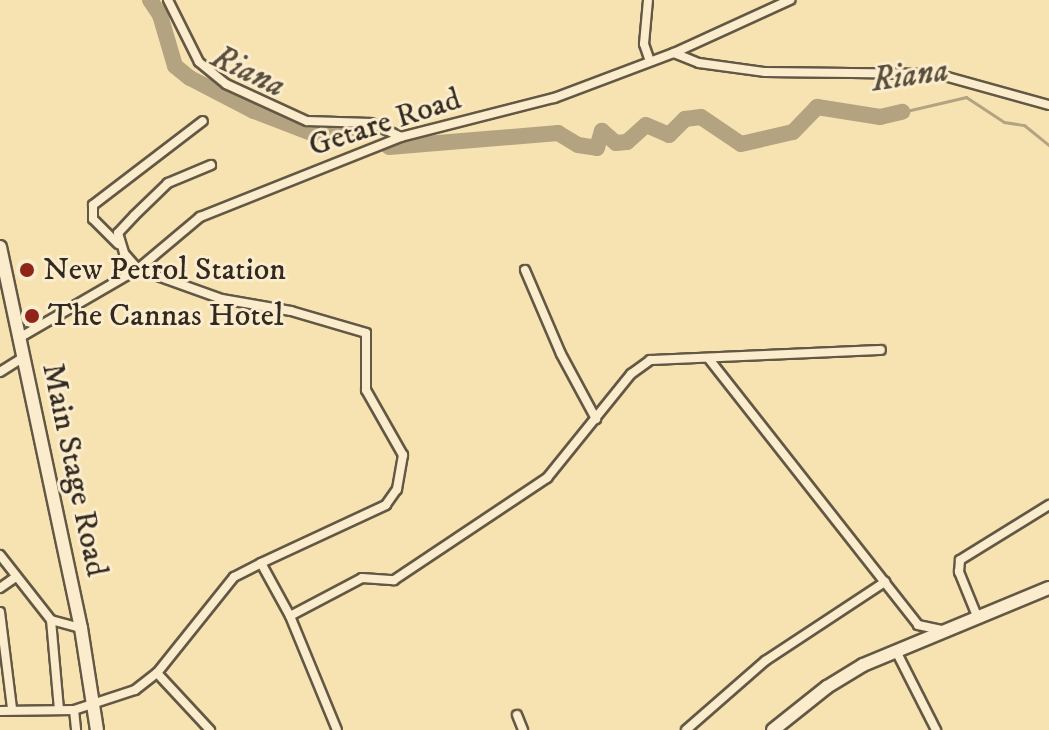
<!DOCTYPE html>
<style>
body{margin:0}
#map{position:relative;width:1049px;height:730px;overflow:hidden;background:#f7e2b1;font-family:"IM FELL DW Pica",serif}
div>[style]{position:absolute}
[style*='--x']{left:calc(var(--x)*1px);top:calc(var(--y)*1px);width:calc(var(--w)*1px);rotate:calc(var(--a)*1deg)}
.stream>*{height:3px;margin:-1.5px;padding:0 1.5px;transform-origin:1.5px;border-radius:1.5px;background:#b4a380}
.river>*{height:16px;margin:-8px;padding:0 8px;transform-origin:8px;border-radius:8px;background:#b4a380}
.roads{filter:drop-shadow(2px 0 #635844) drop-shadow(-2px 0 #635844) drop-shadow(0 2px #635844) drop-shadow(0 -2px #635844)}
.street>*{height:8px;margin:-4px;padding:0 4px;transform-origin:4px;border-radius:4px;background:#faeccc}
.secondary>*{height:12px;margin:-6px;padding:0 6px;transform-origin:6px;border-radius:6px;background:#faeccc}
.dots>*{width:22px;height:22px;translate:-50% -50%;box-sizing:border-box;border:4px solid #faeccc;border-radius:50%}
span{translate:-50% -50%;white-space:nowrap;text-align:center;line-height:1.15;-webkit-text-stroke:6px #faeccc;paint-order:stroke}
.street-label{font-size:32px;color:#322a20}
.poi-label{font-size:32px;color:#322a20}
.left{translate:0 -50%;text-align:left}
.water-label{font-size:34px;color:#594e3d;font-style:italic}
</style>
<div id="map">
<div class="stream">
<div style="--x:902;--y:112;--w:66;--a:-13.2"></div>
<div style="--x:966;--y:97;--w:45;--a:33.3"></div>
<div style="--x:1004;--y:122;--w:20;--a:9"></div>
<div style="--x:1024;--y:125;--w:32;--a:39"></div>
</div>
<div class="river">
<div style="--x:150;--y:0;--w:18;--a:56"></div>
<div style="--x:160;--y:15;--w:53;--a:73.6"></div>
<div style="--x:175;--y:66;--w:19;--a:39"></div>
<div style="--x:190;--y:78;--w:72;--a:27.3"></div>
<div style="--x:254;--y:111;--w:67;--a:20.9"></div>
<div style="--x:317;--y:135;--w:50;--a:-3.4"></div>
<div style="--x:389;--y:147;--w:170;--a:-4.7"></div>
<div style="--x:558;--y:133;--w:23;--a:31"></div>
<div style="--x:578;--y:145;--w:19;--a:9"></div>
<div style="--x:597;--y:148;--w:18;--a:-74"></div>
<div style="--x:602;--y:131;--w:18;--a:41"></div>
<div style="--x:616;--y:143;--w:11;--a:-5"></div>
<div style="--x:627;--y:142;--w:25;--a:-42"></div>
<div style="--x:646;--y:125;--w:25;--a:23"></div>
<div style="--x:669;--y:135;--w:23;--a:-45"></div>
<div style="--x:685;--y:119;--w:16;--a:-7"></div>
<div style="--x:701;--y:117;--w:48;--a:34"></div>
<div style="--x:741;--y:144;--w:53;--a:-13"></div>
<div style="--x:793;--y:132;--w:35;--a:-46"></div>
<div style="--x:817;--y:107;--w:64;--a:9"></div>
<div style="--x:880;--y:117;--w:23;--a:-13"></div>
</div>
<div class="roads">
<div class="street">
<div style="--x:168;--y:0;--w:69;--a:63.4"></div>
<div style="--x:199;--y:62;--w:35;--a:39"></div>
<div style="--x:226;--y:84;--w:89;--a:24.6"></div>
<div style="--x:307;--y:121;--w:64;--a:1.8"></div>
<div style="--x:371;--y:123;--w:33;--a:25"></div>
<div style="--x:648;--y:0;--w:44;--a:95.2"></div>
<div style="--x:644;--y:44;--w:18;--a:71"></div>
<div style="--x:674;--y:53;--w:27;--a:22"></div>
<div style="--x:699;--y:63;--w:67;--a:7.8"></div>
<div style="--x:765;--y:72;--w:172;--a:0.7"></div>
<div style="--x:937;--y:74;--w:116;--a:15.5"></div>
<div style="--x:211;--y:165;--w:47;--a:157.3"></div>
<div style="--x:168;--y:183;--w:47;--a:135.9"></div>
<div style="--x:134;--y:216;--w:23;--a:133"></div>
<div style="--x:118;--y:233;--w:21;--a:73"></div>
<div style="--x:124;--y:253;--w:21;--a:49"></div>
<div style="--x:138;--y:269;--w:89;--a:19.7"></div>
<div style="--x:222;--y:299;--w:70;--a:9.9"></div>
<div style="--x:291;--y:311;--w:78;--a:16.3"></div>
<div style="--x:366;--y:333;--w:57;--a:90"></div>
<div style="--x:366;--y:390;--w:75;--a:60.4"></div>
<div style="--x:403;--y:455;--w:35;--a:100"></div>
<div style="--x:397;--y:489;--w:19;--a:125"></div>
<div style="--x:386;--y:505;--w:138;--a:155.1"></div>
<div style="--x:118;--y:244;--w:35;--a:-135"></div>
<div style="--x:93;--y:219;--w:14;--a:-90"></div>
<div style="--x:93;--y:205;--w:138;--a:-37.4"></div>
<div style="--x:525;--y:270;--w:91;--a:66.8"></div>
<div style="--x:561;--y:354;--w:74;--a:61.7"></div>
<div style="--x:19;--y:338;--w:138;--a:-30.1"></div>
<div style="--x:138;--y:269;--w:81;--a:-40"></div>
<div style="--x:200;--y:217;--w:216;--a:-21.7"></div>
<div style="--x:401;--y:137;--w:158;--a:-14.3"></div>
<div style="--x:554;--y:98;--w:128;--a:-20.6"></div>
<div style="--x:674;--y:53;--w:128;--a:-24.6"></div>
<div style="--x:709;--y:359;--w:338;--a:51.8"></div>
<div style="--x:918;--y:625;--w:24;--a:12"></div>
<div style="--x:0;--y:372;--w:26;--a:-32"></div>
<div style="--x:0;--y:555;--w:83;--a:51.9"></div>
<div style="--x:51;--y:620;--w:31;--a:15"></div>
<div style="--x:0;--y:588;--w:19;--a:-35"></div>
<div style="--x:0;--y:612;--w:97;--a:82.9"></div>
<div style="--x:290;--y:616;--w:81;--a:-27.8"></div>
<div style="--x:362;--y:578;--w:32;--a:4"></div>
<div style="--x:394;--y:580;--w:184;--a:-33.7"></div>
<div style="--x:547;--y:478;--w:134;--a:-51.1"></div>
<div style="--x:631;--y:374;--w:24;--a:-36"></div>
<div style="--x:650;--y:360;--w:231;--a:-2.5"></div>
<div style="--x:977;--y:616;--w:48;--a:-112.2"></div>
<div style="--x:959;--y:572;--w:12;--a:-85"></div>
<div style="--x:960;--y:560;--w:105;--a:-31.7"></div>
<div style="--x:51;--y:620;--w:90;--a:84.9"></div>
<div style="--x:896;--y:651;--w:89;--a:63.1"></div>
<div style="--x:157;--y:673;--w:78;--a:47.1"></div>
<div style="--x:74;--y:710;--w:20;--a:84"></div>
<div style="--x:0;--y:711;--w:74;--a:-0.8"></div>
<div style="--x:74;--y:710;--w:64;--a:-18.2"></div>
<div style="--x:135;--y:690;--w:28;--a:-38"></div>
<div style="--x:157;--y:673;--w:123;--a:-51.3"></div>
<div style="--x:234;--y:577;--w:30;--a:-27"></div>
<div style="--x:261;--y:563;--w:60;--a:61.3"></div>
<div style="--x:290;--y:616;--w:123;--a:67.6"></div>
<div style="--x:517;--y:715;--w:16;--a:68"></div>
<div style="--x:686;--y:730;--w:105;--a:-41.1"></div>
<div style="--x:765;--y:661;--w:144;--a:-33.4"></div>
</div>
<div class="secondary">
<div style="--x:0;--y:247;--w:390;--a:78"></div>
<div style="--x:81;--y:628;--w:103;--a:81.1"></div>
<div style="--x:773;--y:730;--w:69;--a:-38.5"></div>
<div style="--x:827;--y:687;--w:42;--a:-31.4"></div>
<div style="--x:863;--y:665;--w:201;--a:-22.5"></div>
</div>
</div>
<div class="dots">
<div style="left:27px;top:270px;background:#8f2418"></div>
<div style="left:32px;top:316px;background:#8f2418"></div>
</div>
<div class="street-label">
<span style="left:385px;top:123px;rotate:-18deg">Getare Road</span>
<span style="left:74px;top:470px;rotate:78deg">Main Stage Road</span>
</div>
<div class="poi-label">
<span class="left" style="left:43px;top:270px">New Petrol Station</span>
<span class="left" style="left:48px;top:316px">The Cannas Hotel</span>
</div>
<div class="water-label">
<span style="left:248px;top:72px;rotate:26deg">Riana</span>
<span style="left:910px;top:76px;rotate:-8deg">Riana</span>
</div>
</div>
